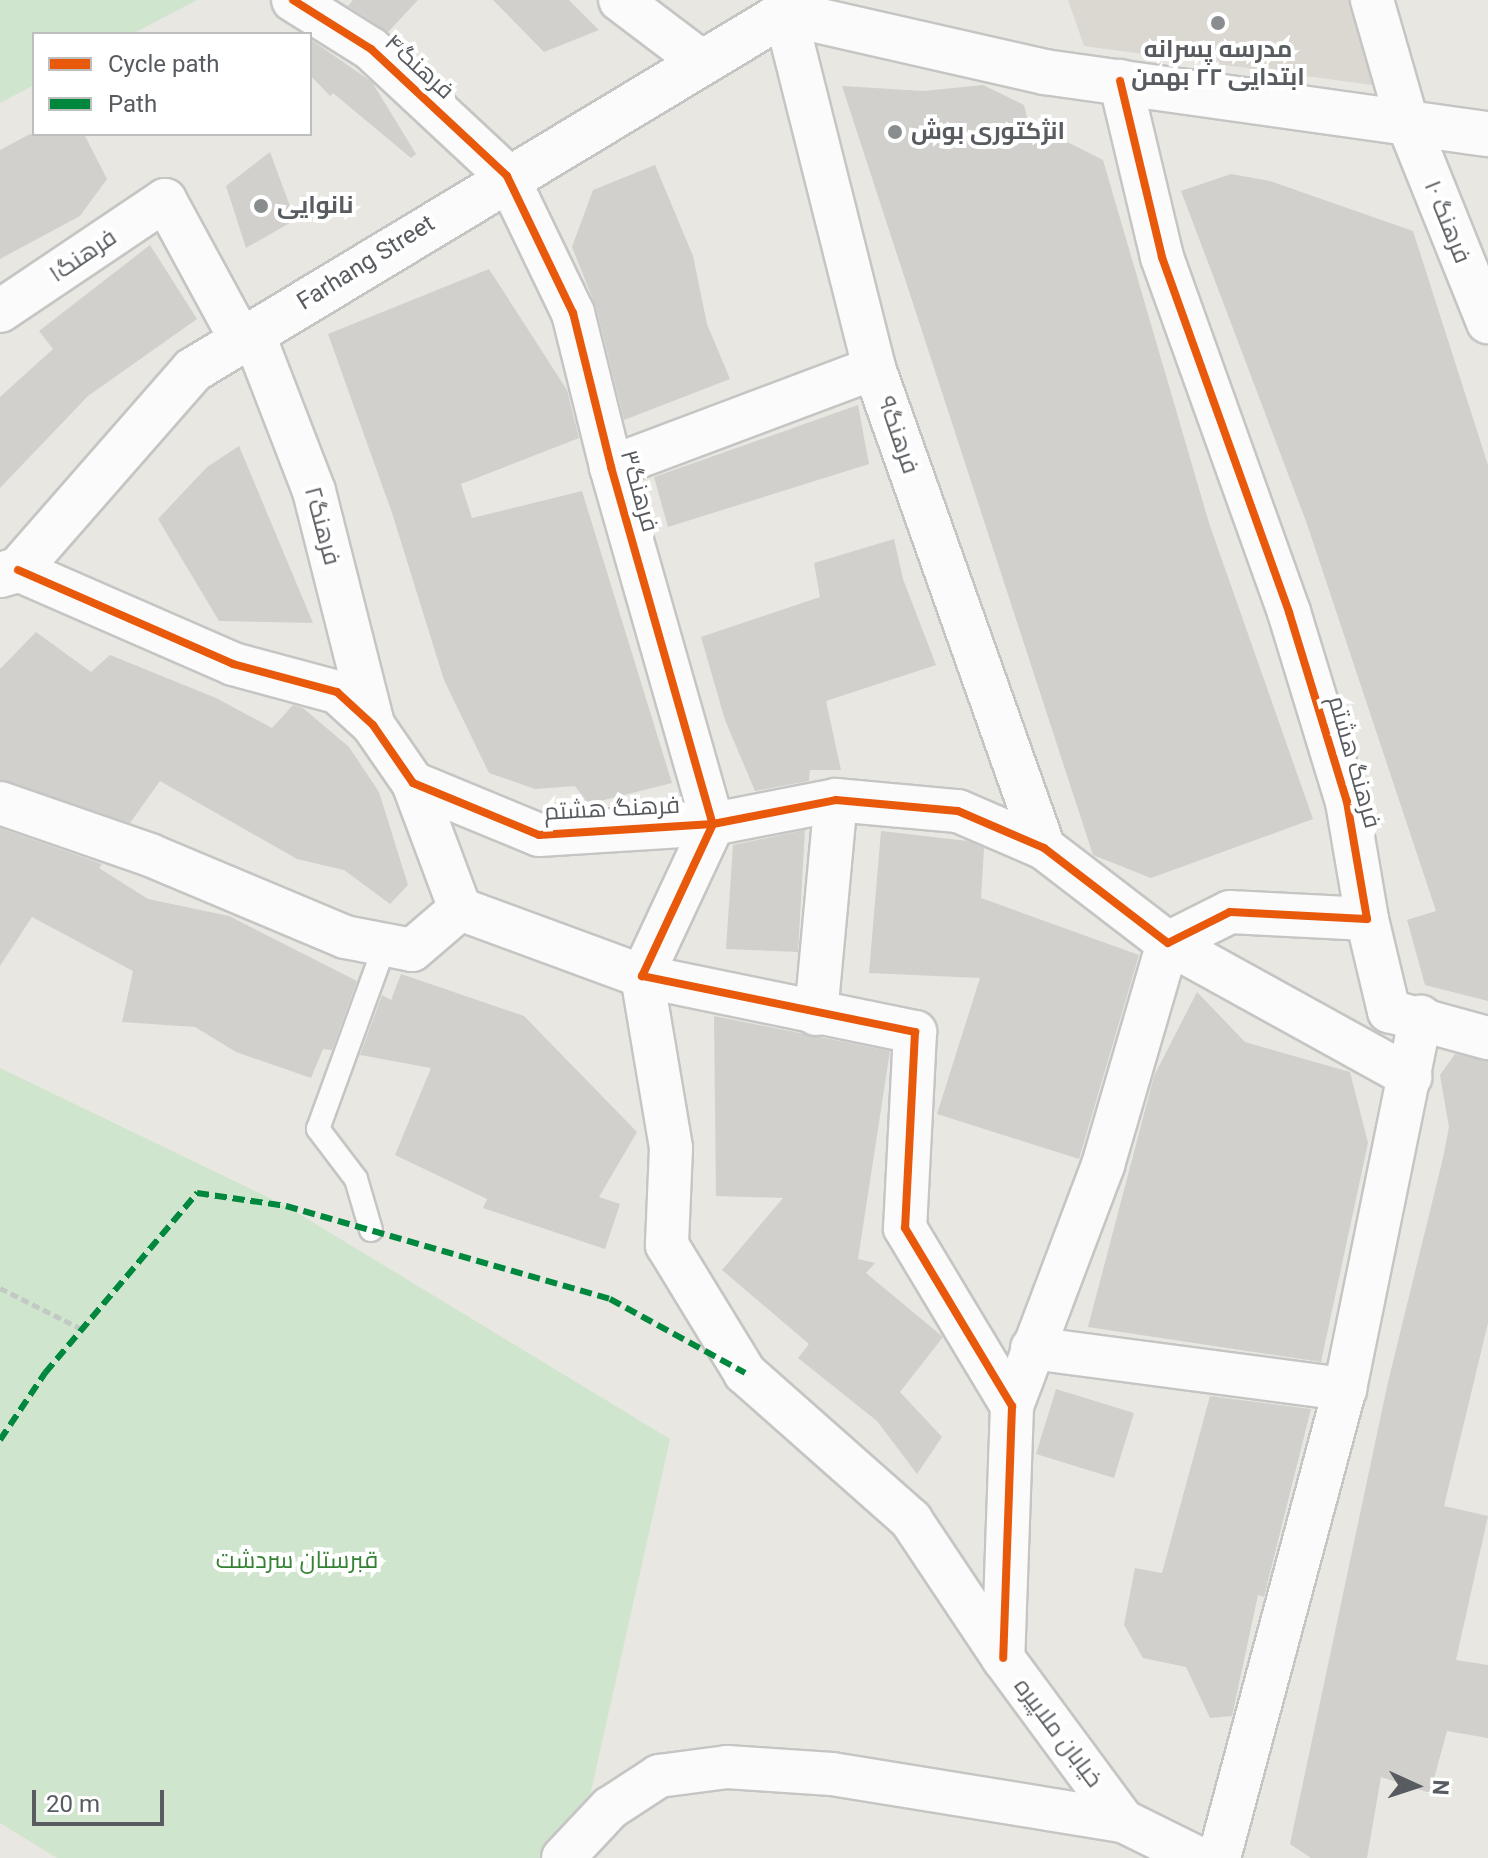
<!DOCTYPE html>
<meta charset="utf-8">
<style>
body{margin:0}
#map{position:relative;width:1488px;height:1858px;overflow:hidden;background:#e8e7e2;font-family:Roboto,Cairo,sans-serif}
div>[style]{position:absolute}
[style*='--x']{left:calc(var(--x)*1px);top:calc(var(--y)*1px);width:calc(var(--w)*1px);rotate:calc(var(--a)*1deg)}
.education>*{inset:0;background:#dad8d1}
.green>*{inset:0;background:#d0e5cd}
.building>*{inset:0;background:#d1d0cd}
.path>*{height:5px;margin-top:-2.5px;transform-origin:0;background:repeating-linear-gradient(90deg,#c3c9c5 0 8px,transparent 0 12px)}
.roads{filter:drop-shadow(2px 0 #c5c5c4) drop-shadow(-2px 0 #c5c5c4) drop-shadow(0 2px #c5c5c4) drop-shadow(0 -2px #c5c5c4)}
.lane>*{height:22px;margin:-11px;padding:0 11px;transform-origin:11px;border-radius:11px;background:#fcfbfb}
.street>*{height:42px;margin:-21px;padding:0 21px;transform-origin:21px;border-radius:21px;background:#fcfbfb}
.secondary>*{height:44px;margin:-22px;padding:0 22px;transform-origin:22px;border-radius:22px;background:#fcfbfb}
.quiet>*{height:6px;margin-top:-3px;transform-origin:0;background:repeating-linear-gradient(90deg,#00873e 0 12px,transparent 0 18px)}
.cycleway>*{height:8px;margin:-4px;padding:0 4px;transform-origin:4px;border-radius:4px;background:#e8590c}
.dots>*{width:22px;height:22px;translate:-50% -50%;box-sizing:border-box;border:4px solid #fff;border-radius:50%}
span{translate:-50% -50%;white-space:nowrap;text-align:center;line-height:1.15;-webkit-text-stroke:8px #fff;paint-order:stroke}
.poi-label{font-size:24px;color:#585c60;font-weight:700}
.left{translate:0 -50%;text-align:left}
.street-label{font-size:24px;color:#585c60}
.park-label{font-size:24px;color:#358235}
.legend{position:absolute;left:32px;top:32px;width:280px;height:104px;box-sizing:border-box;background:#fff;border:2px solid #bcbebf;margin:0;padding:10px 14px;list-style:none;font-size:24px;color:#585c60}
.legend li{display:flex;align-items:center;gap:16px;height:40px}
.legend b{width:40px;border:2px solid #bcbebf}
.north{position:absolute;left:1376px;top:1746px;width:80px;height:80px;-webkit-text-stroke:6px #fff;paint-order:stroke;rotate:93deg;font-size:22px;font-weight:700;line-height:32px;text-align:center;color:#585c60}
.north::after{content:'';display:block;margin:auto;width:28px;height:36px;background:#585c60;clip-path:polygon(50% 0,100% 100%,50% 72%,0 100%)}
.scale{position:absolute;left:32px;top:1790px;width:132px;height:36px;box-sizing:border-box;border:4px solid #585c60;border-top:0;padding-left:10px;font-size:24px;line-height:28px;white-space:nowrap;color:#585c60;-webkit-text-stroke:6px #fff;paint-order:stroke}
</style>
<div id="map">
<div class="education">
<div style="clip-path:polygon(1068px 0,1352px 0,1380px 86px,1084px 46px)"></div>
</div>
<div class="green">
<div style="clip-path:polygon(0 0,197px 0,132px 34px,34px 34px,34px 85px,0 103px)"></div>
<div style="clip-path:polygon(0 1068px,286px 1206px,670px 1439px,576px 1858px,57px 1858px,0 1823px)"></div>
</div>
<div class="building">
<div style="clip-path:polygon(353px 0,418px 0,388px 32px,348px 6px)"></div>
<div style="clip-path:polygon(493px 0,569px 0,599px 30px,544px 52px)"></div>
<div style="clip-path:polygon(310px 39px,372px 82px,416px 154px,411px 158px,333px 93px,330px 96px,310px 75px)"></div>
<div style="clip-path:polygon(983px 85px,1024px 105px,1028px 122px,1103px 160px,1209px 523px,1313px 819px,1151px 878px,1093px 855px,842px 86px,923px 91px)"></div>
<div style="clip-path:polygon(30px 134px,84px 134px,107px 179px,80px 216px,0 259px,0 150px)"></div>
<div style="clip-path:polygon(270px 152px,295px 220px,246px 248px,226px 186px)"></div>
<div style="clip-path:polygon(655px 165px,693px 256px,707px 324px,730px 379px,624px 420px,596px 307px,572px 247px,593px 190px)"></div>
<div style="clip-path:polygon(1231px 174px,1270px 181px,1413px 231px,1488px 465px,1488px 1001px,1425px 985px,1407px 920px,1436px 911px,1307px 524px,1181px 191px)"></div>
<div style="clip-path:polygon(150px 245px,197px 319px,88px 396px,0 488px,0 397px,53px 349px,39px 331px)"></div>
<div style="clip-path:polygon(489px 269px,567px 390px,579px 438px,461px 484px,472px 518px,582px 491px,672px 783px,588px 804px,575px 786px,535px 789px,489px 773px,444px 680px,392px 513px,328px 334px)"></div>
<div style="clip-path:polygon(858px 405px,869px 464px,668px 527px,654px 477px)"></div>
<div style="clip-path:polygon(239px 446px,275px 532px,313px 623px,219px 621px,158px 519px,207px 467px)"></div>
<div style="clip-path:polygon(894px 539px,903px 579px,936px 665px,826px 701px,841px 770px,810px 770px,809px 781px,755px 791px,725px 720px,701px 637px,820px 597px,814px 563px)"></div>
<div style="clip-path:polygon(36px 632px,91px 672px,110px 655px,216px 698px,272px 728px,293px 705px,303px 708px,349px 747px,379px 792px,408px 885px,390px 904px,344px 870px,297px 859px,160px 781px,130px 823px,0 780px,0 669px)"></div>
<div style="clip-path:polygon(0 828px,102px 864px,99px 868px,148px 899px,229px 916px,357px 981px,332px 1050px,323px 1049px,311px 1078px,236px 1052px,195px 1027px,122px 1022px,133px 971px,32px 917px,0 966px)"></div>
<div style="clip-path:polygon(805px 830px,798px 952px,726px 949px,733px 845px)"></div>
<div style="clip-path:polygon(881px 831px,968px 841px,984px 848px,981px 898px,1139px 955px,1079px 1159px,937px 1114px,980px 978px,869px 973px)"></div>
<div style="clip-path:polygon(401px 974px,524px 1016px,637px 1132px,599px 1197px,620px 1204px,605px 1249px,483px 1208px,487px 1199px,395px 1155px,431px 1068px,360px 1055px,382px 995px,391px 1000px)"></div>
<div style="clip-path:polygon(1197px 992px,1245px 1042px,1350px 1072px,1368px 1143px,1321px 1362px,1088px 1327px,1154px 1076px)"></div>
<div style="clip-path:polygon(714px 1016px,890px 1051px,858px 1259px,875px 1263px,866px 1273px,943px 1337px,900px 1392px,942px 1437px,917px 1474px,877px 1421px,798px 1358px,809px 1344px,722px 1270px,783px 1198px,716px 1196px)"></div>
<div style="clip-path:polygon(1455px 1054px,1488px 1061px,1488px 1323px,1444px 1506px,1488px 1516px,1456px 1660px,1488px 1665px,1488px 1738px,1447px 1731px,1430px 1793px,1381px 1777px,1367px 1858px,1311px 1858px,1290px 1844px,1388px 1382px,1443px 1158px,1449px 1127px,1440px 1075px)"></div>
<div style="clip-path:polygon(1056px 1389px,1134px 1413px,1114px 1478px,1036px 1454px)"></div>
<div style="clip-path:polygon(1210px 1396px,1311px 1409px,1264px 1597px,1258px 1595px,1232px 1716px,1210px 1718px,1186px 1667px,1143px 1658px,1124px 1625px,1135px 1568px,1162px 1573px)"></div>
</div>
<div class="path">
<div style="--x:0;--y:1288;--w:92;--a:26.6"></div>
</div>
<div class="roads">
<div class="lane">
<div style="--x:371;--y:1230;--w:53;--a:-106.4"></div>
<div style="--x:356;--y:1179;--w:63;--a:-127.2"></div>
<div style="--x:318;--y:1129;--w:196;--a:-70"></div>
</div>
<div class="street">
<div style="--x:293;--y:0;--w:92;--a:32.1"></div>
<div style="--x:371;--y:49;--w:186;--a:43"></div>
<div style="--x:507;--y:176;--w:152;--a:64.3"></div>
<div style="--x:573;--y:313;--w:159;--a:76.1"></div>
<div style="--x:611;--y:467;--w:371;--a:74.1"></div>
<div style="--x:713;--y:824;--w:168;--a:115"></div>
<div style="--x:642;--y:976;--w:279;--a:11.6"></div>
<div style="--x:915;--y:1032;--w:196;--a:92.9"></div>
<div style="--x:905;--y:1228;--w:208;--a:59"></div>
<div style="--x:1012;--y:1406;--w:252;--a:92"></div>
<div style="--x:620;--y:0;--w:103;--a:37.1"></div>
<div style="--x:1372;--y:0;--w:126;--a:73.9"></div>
<div style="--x:1407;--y:121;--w:217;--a:68.1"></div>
<div style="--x:785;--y:13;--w:366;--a:75.9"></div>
<div style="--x:874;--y:368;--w:509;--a:70.5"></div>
<div style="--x:0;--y:311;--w:199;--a:-33.9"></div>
<div style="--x:165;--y:200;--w:159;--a:61.5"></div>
<div style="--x:253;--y:333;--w:169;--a:68.9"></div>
<div style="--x:314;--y:491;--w:241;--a:75.8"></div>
<div style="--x:611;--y:467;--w:281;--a:-20.6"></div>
<div style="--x:18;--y:570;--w:235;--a:23.6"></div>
<div style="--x:233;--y:664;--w:108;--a:15.1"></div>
<div style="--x:337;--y:692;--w:49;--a:42.5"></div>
<div style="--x:373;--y:725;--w:70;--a:55.4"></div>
<div style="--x:413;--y:783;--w:136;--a:22.4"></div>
<div style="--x:539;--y:835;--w:174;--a:-3.6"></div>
<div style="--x:713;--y:824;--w:125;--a:-11"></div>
<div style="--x:836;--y:800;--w:122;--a:5.2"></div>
<div style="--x:958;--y:811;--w:94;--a:23.3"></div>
<div style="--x:1044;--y:848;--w:156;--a:37.5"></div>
<div style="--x:1168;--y:943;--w:69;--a:-26.6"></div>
<div style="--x:1230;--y:912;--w:137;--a:2.9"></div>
<div style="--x:1367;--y:919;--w:119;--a:-99.7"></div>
<div style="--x:1347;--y:802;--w:199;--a:-107"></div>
<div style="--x:1289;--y:612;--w:377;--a:-109.7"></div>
<div style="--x:1162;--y:257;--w:181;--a:-103.4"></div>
<div style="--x:413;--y:783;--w:134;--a:69.5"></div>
<div style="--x:460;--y:909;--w:194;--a:20.2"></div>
<div style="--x:642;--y:976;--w:174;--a:80.4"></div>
<div style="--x:671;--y:1148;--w:97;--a:92.4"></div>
<div style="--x:667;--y:1245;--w:150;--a:58.6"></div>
<div style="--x:745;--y:1373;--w:222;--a:41.5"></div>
<div style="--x:911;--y:1520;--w:166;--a:56.3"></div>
<div style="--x:1003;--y:1658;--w:202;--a:53.6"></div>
<div style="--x:1123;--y:1821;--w:84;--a:26.3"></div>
<div style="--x:0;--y:803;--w:159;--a:19.1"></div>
<div style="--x:150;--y:855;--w:212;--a:22.8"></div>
<div style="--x:345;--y:937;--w:68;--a:11"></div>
<div style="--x:412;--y:950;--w:63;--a:-40.5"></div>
<div style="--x:1367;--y:919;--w:95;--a:76.6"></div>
<div style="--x:1389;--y:1011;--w:103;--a:15.3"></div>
<div style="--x:816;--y:1014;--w:215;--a:-84.7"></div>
<div style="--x:1032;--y:1348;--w:316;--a:7.5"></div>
<div style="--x:1012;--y:1406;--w:258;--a:-69.3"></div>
<div style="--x:1103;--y:1165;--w:231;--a:-73.7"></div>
<div style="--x:1168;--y:943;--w:277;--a:28.9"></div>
<div style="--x:563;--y:1858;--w:69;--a:-46.8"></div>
<div style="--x:610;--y:1808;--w:59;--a:-33.1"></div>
<div style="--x:659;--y:1776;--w:69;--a:-7.5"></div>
<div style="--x:727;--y:1767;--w:105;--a:3.8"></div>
<div style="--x:832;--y:1774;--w:295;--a:9.2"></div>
<div style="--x:1219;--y:1858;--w:486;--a:-75"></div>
<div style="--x:1345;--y:1389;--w:380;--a:-78.5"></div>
</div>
<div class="secondary">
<div style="--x:785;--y:13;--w:267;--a:12.8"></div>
<div style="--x:1045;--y:72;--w:447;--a:8"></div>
<div style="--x:0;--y:575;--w:19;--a:-16"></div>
<div style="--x:18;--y:570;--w:266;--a:-48.8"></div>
<div style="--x:193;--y:370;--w:691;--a:-31.09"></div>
</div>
</div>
<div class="quiet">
<div style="--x:0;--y:1440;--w:81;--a:-56.1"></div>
<div style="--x:45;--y:1373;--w:236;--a:-49.8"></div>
<div style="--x:197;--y:1193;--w:90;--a:8.3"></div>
<div style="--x:286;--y:1206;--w:337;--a:16"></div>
<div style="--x:610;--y:1299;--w:154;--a:28.7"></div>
</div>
<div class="cycleway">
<div style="--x:293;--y:0;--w:92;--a:32.1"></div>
<div style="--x:371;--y:49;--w:186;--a:43"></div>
<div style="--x:507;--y:176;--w:152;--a:64.3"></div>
<div style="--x:573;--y:313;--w:159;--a:76.1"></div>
<div style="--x:611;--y:467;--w:371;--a:74.1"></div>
<div style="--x:713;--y:824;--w:168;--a:115"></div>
<div style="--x:642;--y:976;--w:279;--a:11.6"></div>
<div style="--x:915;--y:1032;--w:196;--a:92.9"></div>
<div style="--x:905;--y:1228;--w:208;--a:59"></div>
<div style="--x:1012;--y:1406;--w:252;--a:92"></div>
<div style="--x:18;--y:570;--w:235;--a:23.6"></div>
<div style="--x:233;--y:664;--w:108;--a:15.1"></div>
<div style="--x:337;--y:692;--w:49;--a:42.5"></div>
<div style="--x:373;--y:725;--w:70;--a:55.4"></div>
<div style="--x:413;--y:783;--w:136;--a:22.4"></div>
<div style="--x:539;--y:835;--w:174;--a:-3.6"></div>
<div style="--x:713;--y:824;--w:125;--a:-11"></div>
<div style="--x:836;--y:800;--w:122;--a:5.2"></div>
<div style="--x:958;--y:811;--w:94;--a:23.3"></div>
<div style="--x:1044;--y:848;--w:156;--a:37.5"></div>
<div style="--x:1168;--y:943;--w:69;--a:-26.6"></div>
<div style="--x:1230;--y:912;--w:137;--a:2.9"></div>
<div style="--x:1367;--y:919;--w:119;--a:-99.7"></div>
<div style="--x:1347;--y:802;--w:199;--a:-107"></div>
<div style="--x:1289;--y:612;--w:377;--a:-109.7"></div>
<div style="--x:1162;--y:257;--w:181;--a:-103.4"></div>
</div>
<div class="dots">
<div style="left:1218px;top:23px;background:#8a8d8e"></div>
<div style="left:895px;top:132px;background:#8a8d8e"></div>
<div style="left:261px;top:206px;background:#8a8d8e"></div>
</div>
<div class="poi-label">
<span style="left:1218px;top:64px">مدرسه پسرانه<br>ابتدایی ۲۲ بهمن</span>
<span class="left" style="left:911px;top:132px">انژکتوری بوش</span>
<span class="left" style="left:277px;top:206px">نانوایی</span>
</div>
<div class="street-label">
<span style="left:419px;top:67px;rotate:42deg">فرهنگ۴</span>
<span style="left:1447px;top:222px;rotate:68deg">فرهنگ ۱۰</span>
<span style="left:83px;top:256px;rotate:-34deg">فرهنگ۱</span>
<span style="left:366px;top:263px;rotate:-32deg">Farhang Street</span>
<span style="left:898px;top:435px;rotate:71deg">فرهنگ۹</span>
<span style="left:639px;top:491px;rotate:74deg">فرهنگ۳</span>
<span style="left:322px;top:526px;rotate:75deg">فرهنگ۲</span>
<span style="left:1354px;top:762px;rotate:74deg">فرهنگ هشتم</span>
<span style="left:612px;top:809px;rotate:-3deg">فرهنگ هشتم</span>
<span style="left:1058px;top:1733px;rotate:53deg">خیابان ملاپیره</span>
</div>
<div class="park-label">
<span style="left:297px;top:1561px">قبرستان سردشت</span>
</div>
<ul class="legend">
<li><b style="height:10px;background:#e8590c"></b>Cycle path</li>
<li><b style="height:10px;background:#00873e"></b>Path</li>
</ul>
<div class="north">N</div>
<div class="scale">20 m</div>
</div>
